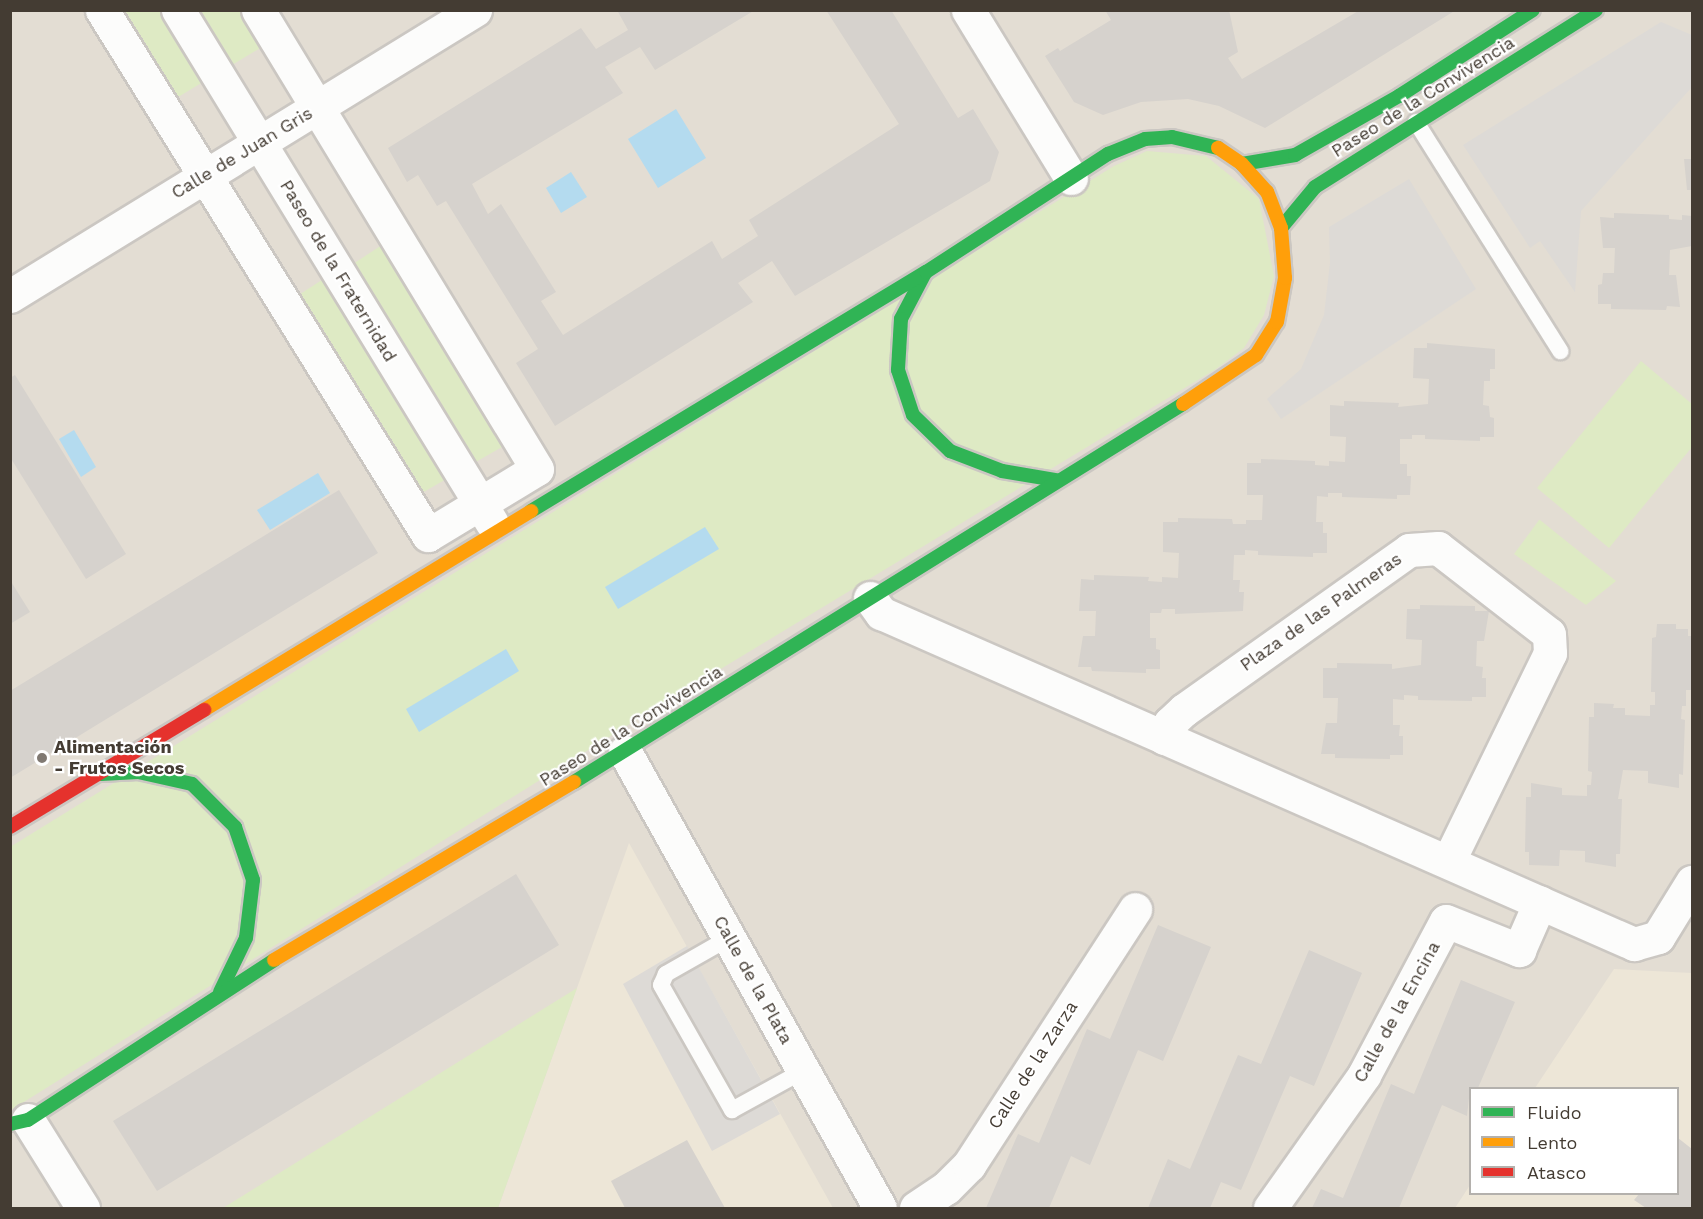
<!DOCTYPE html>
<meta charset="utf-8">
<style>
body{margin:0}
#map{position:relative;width:1703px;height:1219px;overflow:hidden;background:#eeebe6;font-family:"Work Sans",sans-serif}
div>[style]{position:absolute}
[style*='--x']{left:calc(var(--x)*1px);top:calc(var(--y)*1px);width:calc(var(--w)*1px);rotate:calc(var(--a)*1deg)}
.residential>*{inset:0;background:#e3ddd3}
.education>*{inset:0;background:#ede6d7}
.green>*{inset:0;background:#deeac4}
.parking>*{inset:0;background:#dddad6}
.water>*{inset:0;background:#b4dbef}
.building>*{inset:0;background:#d6d2cd}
.roads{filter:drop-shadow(2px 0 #cbc7c2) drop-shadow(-2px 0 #cbc7c2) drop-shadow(0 2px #cbc7c2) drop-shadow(0 -2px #cbc7c2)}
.lane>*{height:16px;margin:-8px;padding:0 8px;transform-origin:8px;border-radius:8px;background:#fcfcfb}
.street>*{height:33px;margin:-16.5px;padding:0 16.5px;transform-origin:16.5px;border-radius:16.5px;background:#fcfcfb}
.fast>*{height:14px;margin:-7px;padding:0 7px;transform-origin:7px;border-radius:7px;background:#30b455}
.slow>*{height:14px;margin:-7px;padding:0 7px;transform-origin:7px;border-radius:7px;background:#ff9f0a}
.jam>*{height:14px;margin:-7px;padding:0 7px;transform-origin:7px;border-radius:7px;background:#e5322d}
.dots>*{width:16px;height:16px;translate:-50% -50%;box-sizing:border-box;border:3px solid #fff;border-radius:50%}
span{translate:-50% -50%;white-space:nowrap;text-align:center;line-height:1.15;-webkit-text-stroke:4.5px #fff;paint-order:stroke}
.street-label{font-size:18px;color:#443c33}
.poi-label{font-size:18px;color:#443c33;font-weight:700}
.left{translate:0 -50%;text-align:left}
.frame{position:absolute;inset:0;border:12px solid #443c33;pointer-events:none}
.legend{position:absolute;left:1469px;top:1087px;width:210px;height:108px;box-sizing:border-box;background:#fff;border:2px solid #b4b1ad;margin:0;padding:8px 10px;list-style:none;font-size:18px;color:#443c33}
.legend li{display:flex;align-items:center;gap:12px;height:30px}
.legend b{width:30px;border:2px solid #b4b1ad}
</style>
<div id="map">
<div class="residential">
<div style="clip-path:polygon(evenodd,10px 11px,1692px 11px,1692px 1208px,11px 1208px,10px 11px,1470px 1088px,1678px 1088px,1678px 1194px,1470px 1194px,1470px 1088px)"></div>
</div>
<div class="education">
<div style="clip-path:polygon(629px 843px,833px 1208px,498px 1208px)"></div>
<div style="clip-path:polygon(1614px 969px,1692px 973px,1692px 1208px,1455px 1208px,1470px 1185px,1470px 1194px,1678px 1194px,1678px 1088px,1535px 1088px)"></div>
</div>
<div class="green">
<div style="clip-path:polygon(114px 11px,166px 11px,208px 79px,170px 102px)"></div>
<div style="clip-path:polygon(193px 11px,246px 11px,267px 44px,227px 68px)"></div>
<div style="clip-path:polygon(1147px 151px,1206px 156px,1259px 199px,1274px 276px,1264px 315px,1244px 348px,1216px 369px,633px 722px,11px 1110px,10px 847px,1114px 166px)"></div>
<div style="clip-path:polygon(388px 241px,509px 443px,474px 463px,353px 264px)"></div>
<div style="clip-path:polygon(325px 278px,448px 478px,415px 497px,294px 298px)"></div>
<div style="clip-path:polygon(1641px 361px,1692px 404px,1692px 447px,1609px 548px,1537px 488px)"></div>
<div style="clip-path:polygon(1539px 520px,1540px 520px,1616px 581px,1586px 605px,1514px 554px)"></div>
<div style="clip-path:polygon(577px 988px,498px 1208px,223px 1208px)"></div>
</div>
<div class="parking">
<div style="clip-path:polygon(1661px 22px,1692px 35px,1692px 87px,1581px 211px,1575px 292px,1540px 241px,1530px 248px,1463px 145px)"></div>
<div style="clip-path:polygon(1409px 179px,1476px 289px,1281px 419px,1267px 399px,1301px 369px,1324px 315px,1330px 263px,1329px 227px)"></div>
<div style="clip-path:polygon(687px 946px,780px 1114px,712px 1151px,623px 984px)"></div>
</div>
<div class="water">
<div style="clip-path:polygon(676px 109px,706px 158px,658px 188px,628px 139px)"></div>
<div style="clip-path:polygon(571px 172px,587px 197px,561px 213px,546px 188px)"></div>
<div style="clip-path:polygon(74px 430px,96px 467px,81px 477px,59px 439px)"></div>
<div style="clip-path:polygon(318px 473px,330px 493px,270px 530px,257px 510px)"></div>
<div style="clip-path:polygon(705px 527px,719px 549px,618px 609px,605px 587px)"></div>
<div style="clip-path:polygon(506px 649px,519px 671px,419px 732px,406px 709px)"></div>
</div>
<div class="building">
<div style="clip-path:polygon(617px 10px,755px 10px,655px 70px,640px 47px,605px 67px,623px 93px,472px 184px,488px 214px,501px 204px,556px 292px,541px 301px,563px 335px,712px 241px,722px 259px,758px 236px,749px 220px,899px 124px,826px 10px,891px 10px,958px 118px,973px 109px,999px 152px,990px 181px,795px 296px,772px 261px,738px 283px,753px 302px,555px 426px,516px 363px,538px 349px,446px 201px,437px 206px,418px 175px,407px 182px,388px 148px,581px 28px,596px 49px,628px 30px)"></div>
<div style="clip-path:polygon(1105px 10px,1229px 10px,1238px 52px,1228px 58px,1242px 79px,1360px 10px,1456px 10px,1265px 128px,1219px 106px,1188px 99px,1141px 102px,1103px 115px,1074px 102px,1045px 56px,1058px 48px,1060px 51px,1111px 20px)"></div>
<div style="clip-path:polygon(1684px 159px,1692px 159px,1692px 190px,1687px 190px)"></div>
<div style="clip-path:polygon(1614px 213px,1669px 215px,1669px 219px,1682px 220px,1682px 215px,1692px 216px,1692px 246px,1670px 250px,1669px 275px,1676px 275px,1680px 307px,1667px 306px,1666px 310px,1611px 309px,1611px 304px,1598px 304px,1598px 285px,1602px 284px,1603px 273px,1614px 273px,1615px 248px,1603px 248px,1600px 217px,1614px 218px)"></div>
<div style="clip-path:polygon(1427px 343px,1495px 349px,1495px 369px,1490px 369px,1490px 381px,1484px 381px,1483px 405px,1489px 406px,1490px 417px,1494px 418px,1494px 437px,1480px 437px,1480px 441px,1425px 439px,1425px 435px,1412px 435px,1412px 439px,1400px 439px,1400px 464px,1407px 464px,1407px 476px,1411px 476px,1410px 495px,1397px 495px,1397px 499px,1342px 497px,1342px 493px,1328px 493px,1328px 497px,1317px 496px,1316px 522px,1323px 522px,1323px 533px,1327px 533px,1327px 553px,1313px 553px,1313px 557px,1258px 555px,1258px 551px,1245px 550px,1245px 555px,1234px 555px,1233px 580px,1240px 580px,1239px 592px,1244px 592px,1243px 611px,1175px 614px,1175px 609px,1162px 609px,1161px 613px,1150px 613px,1150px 638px,1156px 638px,1156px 649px,1160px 650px,1160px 669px,1146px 669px,1146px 673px,1092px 671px,1091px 667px,1078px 667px,1083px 636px,1095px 636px,1096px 611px,1079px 611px,1081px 579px,1094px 580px,1094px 575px,1149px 577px,1148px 581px,1162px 582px,1162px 577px,1178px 578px,1179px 553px,1163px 552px,1163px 522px,1178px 522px,1178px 518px,1232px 519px,1233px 524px,1246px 524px,1246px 520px,1262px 520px,1263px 495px,1247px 495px,1247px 463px,1261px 463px,1261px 459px,1315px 461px,1315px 465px,1329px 466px,1329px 461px,1345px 462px,1346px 437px,1330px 436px,1330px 405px,1344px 406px,1344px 401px,1399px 403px,1398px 407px,1428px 404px,1429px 379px,1413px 378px,1414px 348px,1427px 348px)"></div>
<div style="clip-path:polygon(15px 375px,126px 554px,86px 579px,10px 457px,10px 378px)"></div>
<div style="clip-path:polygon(339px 490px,378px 553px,10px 778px,10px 691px)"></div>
<div style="clip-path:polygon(10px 580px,30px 612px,10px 624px)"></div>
<div style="clip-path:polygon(1420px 605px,1475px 606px,1475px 611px,1489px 611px,1484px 641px,1477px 641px,1476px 666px,1483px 667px,1482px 678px,1486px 678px,1486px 697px,1472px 697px,1472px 701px,1418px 700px,1418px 696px,1404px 695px,1404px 700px,1393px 699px,1393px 725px,1400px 725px,1399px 736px,1403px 736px,1403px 755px,1390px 755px,1390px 759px,1335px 758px,1335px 754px,1321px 754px,1326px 723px,1337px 723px,1338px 698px,1323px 698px,1323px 668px,1337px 668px,1337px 663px,1392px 664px,1392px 669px,1421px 665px,1422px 640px,1406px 639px,1407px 609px,1420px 609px)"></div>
<div style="clip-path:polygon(1657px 624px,1676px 624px,1676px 629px,1688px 629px,1688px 636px,1692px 636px,1692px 690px,1686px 690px,1686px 706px,1682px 706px,1681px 719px,1685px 720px,1683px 775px,1679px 774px,1679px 788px,1648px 783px,1648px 771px,1623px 770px,1618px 799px,1622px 799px,1620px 854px,1616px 854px,1616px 867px,1585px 862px,1585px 851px,1560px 850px,1559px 866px,1529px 865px,1529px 852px,1525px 852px,1526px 797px,1531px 797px,1531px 783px,1562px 788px,1562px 795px,1587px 796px,1587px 785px,1591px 785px,1592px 772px,1588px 771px,1589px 717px,1594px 717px,1594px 703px,1614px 704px,1613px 708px,1625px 708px,1625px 715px,1650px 716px,1650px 705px,1655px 705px,1655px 692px,1651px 692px,1652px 638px,1656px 637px)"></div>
<div style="clip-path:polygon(516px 874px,559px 945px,157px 1191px,113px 1121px)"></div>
<div style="clip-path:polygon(1158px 925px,1211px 947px,1163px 1061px,1138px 1050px,1090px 1165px,1071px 1156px,1049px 1208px,986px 1208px,1018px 1134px,1039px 1143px,1087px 1029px,1110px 1039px)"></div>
<div style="clip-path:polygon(1309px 950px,1362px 973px,1314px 1086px,1290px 1076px,1241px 1190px,1221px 1182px,1210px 1208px,1148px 1208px,1168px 1159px,1190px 1169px,1238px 1055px,1261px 1064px)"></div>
<div style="clip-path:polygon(1461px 980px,1515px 1002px,1478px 1088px,1470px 1089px,1467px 1116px,1442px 1105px,1399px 1208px,1312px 1208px,1321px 1189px,1343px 1198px,1391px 1084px,1414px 1094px)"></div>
<div style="clip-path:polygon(1678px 1138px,1692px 1149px,1692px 1208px,1646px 1208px,1634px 1200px,1639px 1194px,1678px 1194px)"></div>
<div style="clip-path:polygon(687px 1140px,725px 1208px,625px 1208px,611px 1181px)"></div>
</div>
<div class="roads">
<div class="lane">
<div style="--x:1416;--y:122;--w:271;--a:57.8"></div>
<div style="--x:729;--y:938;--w:73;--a:150.3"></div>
<div style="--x:666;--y:974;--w:12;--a:114"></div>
<div style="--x:661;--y:985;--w:144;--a:60.4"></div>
<div style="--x:732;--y:1110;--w:81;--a:-28.8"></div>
</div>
<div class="street">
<div style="--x:102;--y:10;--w:618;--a:58.16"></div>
<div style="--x:428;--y:535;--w:127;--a:-31.2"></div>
<div style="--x:537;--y:469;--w:537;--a:-121.29"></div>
<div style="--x:178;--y:10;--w:601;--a:58.53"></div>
<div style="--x:968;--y:10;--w:197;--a:58.5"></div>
<div style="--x:10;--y:296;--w:546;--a:-31.59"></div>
<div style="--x:870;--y:598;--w:19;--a:54"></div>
<div style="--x:881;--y:613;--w:823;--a:23.73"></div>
<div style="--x:1634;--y:944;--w:25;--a:-16"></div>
<div style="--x:1658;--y:937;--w:65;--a:-58.3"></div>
<div style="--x:1164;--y:738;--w:16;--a:-68"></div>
<div style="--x:1170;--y:723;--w:19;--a:-43"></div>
<div style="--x:1184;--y:710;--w:276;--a:-35.4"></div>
<div style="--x:1409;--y:550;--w:29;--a:-4"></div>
<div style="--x:1438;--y:548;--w:140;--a:37.8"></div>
<div style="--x:1549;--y:634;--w:19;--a:87"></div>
<div style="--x:1550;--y:653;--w:230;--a:116"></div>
<div style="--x:625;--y:752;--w:522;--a:60.79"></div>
<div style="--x:28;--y:1120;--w:104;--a:58"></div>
<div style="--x:916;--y:1208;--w:36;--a:-34"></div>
<div style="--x:946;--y:1188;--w:33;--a:-45"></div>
<div style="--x:969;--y:1165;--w:305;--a:-57"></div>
<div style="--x:1270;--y:1208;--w:163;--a:-54.7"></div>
<div style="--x:1364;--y:1075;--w:174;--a:-62"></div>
<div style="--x:1446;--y:921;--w:79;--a:21.7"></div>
<div style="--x:1519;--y:950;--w:52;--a:-66.4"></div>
</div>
<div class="fast">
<div style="--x:1242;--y:164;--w:54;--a:-9.6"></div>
<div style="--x:1295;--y:155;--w:120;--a:-29.6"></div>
<div style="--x:1399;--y:96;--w:159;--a:-32.7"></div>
<div style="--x:1281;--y:228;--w:53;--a:-50.3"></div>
<div style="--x:1315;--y:187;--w:332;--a:-32.2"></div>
<div style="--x:925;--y:273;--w:52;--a:117.6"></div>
<div style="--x:901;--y:319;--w:51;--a:93.4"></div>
<div style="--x:898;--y:370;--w:47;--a:71.6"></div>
<div style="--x:913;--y:415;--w:52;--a:44.2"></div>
<div style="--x:950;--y:451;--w:56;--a:21"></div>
<div style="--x:1002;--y:471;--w:55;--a:9.5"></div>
<div style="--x:531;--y:511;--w:462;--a:-31.2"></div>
<div style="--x:926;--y:272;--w:217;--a:-33"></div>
<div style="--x:1108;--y:154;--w:40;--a:-22"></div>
<div style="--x:1145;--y:139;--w:27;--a:-4"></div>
<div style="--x:1172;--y:137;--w:47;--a:13.4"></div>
<div style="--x:101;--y:774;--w:37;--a:-3"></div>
<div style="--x:138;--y:772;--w:55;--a:12.5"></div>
<div style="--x:192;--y:784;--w:61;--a:45"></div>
<div style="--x:235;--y:827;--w:56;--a:71.2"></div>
<div style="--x:253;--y:880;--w:58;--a:96.9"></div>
<div style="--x:246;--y:938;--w:60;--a:115.7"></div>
<div style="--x:574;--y:782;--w:717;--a:-31.83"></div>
<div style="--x:10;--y:1124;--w:18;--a:-13"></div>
<div style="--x:28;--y:1120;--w:293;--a:-33"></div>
</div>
<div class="slow">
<div style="--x:1183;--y:404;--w:88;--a:-33.9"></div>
<div style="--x:1256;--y:355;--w:39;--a:-58"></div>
<div style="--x:1277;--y:322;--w:45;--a:-79.7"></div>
<div style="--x:1285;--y:278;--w:50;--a:-94.6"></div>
<div style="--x:1281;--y:228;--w:39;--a:-111"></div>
<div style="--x:1267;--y:192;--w:38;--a:-132"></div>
<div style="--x:1242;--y:164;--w:29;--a:-146"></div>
<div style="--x:204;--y:710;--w:383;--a:-31.3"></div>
<div style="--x:274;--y:960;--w:349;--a:-30.7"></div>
</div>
<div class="jam">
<div style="--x:10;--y:827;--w:227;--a:-31.1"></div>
</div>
</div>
<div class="dots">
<div style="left:42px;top:758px;background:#807972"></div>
</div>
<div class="street-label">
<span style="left:1423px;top:97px;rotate:-32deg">Paseo de la Convivencia</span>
<span style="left:242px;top:153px;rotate:-31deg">Calle de Juan Gris</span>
<span style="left:338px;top:271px;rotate:59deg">Paseo de la Fraternidad</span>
<span style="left:1321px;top:612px;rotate:-35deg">Plaza de las Palmeras</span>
<span style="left:631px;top:726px;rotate:-32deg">Paseo de la Convivencia</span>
<span style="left:753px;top:980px;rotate:61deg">Calle de la Plata</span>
<span style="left:1397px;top:1012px;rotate:-61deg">Calle de la Encina</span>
<span style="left:1033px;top:1065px;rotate:-57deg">Calle de la Zarza</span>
</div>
<div class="poi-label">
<span class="left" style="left:54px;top:758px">Alimentación<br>- Frutos Secos</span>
</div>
<div class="frame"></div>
<ul class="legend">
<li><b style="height:8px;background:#30b455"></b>Fluido</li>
<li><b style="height:8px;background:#ff9f0a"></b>Lento</li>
<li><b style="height:8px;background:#e5322d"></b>Atasco</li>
</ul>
</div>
